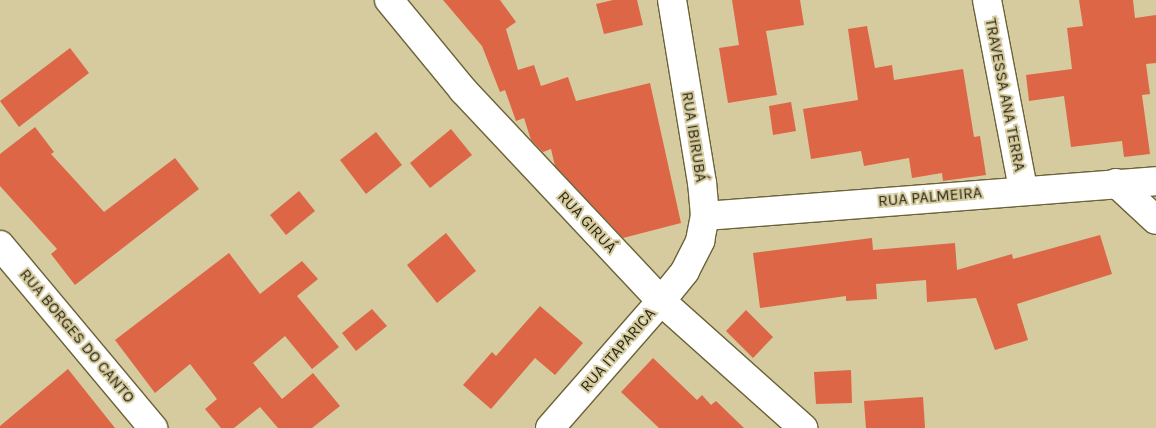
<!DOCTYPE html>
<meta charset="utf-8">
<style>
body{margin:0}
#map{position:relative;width:1156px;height:428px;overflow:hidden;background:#d5cb9e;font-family:Karla,sans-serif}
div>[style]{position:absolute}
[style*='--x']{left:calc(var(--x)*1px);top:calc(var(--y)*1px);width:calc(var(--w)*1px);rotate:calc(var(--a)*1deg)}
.building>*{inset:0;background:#dc6646}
.roads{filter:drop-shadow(1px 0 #6b6239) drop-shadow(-1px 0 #6b6239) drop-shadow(0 1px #6b6239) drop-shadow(0 -1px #6b6239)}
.minor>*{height:28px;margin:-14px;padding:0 14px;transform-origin:14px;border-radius:14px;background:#fff}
span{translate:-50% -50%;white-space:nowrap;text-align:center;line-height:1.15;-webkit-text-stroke:4px #d5cb9e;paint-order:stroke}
.street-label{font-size:16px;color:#2c2817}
</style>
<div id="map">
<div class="building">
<div style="clip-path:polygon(443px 0,500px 0,516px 22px,506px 29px,518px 70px,534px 65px,541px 86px,568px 77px,576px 101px,650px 83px,681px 223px,623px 238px,555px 166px,551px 149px,543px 152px,531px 140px,524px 118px,516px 121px,505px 90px,500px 92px,482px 46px)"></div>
<div style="clip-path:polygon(613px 0,637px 0,643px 25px,604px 34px,596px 4px)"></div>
<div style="clip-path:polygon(732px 0,800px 0,804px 25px,766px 31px,777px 95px,728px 103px,719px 48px,739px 45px)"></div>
<div style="clip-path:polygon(1079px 0,1133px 0,1135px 18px,1156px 15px,1156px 63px,1146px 64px,1150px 94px,1142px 95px,1150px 154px,1124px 157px,1122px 141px,1071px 147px,1064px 96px,1029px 101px,1026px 75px,1072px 69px,1067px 28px,1083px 26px)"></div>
<div style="clip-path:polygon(867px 26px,875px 68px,892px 65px,894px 80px,963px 69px,974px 137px,980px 136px,986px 175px,943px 181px,942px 173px,912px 178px,909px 158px,864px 166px,861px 151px,811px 159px,803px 109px,858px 100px,848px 29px)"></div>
<div style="clip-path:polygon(70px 48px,89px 73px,19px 127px,0 101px)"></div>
<div style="clip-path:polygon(791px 102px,796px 131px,773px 135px,769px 106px)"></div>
<div style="clip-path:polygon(35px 127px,54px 152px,51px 154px,104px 212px,175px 158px,199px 189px,75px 285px,51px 254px,57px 249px,0 186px,0 154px)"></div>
<div style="clip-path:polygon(451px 129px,472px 155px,430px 188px,410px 163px)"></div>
<div style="clip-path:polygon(376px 132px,402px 165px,366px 194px,340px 160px)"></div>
<div style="clip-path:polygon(299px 191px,315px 211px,286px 235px,270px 215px)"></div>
<div style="clip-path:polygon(446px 233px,476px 271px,437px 303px,407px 265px)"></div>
<div style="clip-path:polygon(1100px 235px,1112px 274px,1017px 304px,1028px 340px,995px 350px,976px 298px,927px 302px,926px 280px,876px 284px,877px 299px,846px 301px,846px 296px,760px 308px,753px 253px,872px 238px,873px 250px,955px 243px,957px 270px,1012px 254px,1013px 259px)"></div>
<div style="clip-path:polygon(229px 253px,260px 294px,302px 261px,318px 279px,297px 296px,339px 347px,312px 369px,285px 336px,253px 363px,282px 399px,313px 373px,340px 406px,312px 428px,278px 428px,260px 407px,234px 428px,221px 428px,205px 409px,217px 399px,190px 364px,155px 393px,115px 340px)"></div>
<div style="clip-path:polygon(540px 306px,583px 343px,555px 375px,535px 358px,491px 409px,463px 385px,492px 352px,496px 356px)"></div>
<div style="clip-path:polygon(372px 309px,387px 326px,356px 351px,342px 333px)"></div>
<div style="clip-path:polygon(746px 310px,773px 337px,753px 358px,726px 331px)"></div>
<div style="clip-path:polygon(653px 358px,697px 400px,702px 395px,711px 405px,716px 401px,744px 428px,659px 428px,621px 392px)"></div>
<div style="clip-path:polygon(68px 369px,115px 428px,0 428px,0 426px)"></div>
<div style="clip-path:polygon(851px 370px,852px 403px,816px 404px,814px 372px)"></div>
<div style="clip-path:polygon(923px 397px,925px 428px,866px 428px,864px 401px)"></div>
</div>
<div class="roads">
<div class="minor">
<div style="--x:389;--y:0;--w:117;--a:50.6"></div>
<div style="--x:463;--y:90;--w:289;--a:46.8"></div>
<div style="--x:661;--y:301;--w:191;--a:41.8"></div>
<div style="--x:987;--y:0;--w:192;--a:79.2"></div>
<div style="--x:1116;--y:183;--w:54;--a:42.8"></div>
<div style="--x:705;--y:216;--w:452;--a:-4.4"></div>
<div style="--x:0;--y:245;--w:239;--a:50.1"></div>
<div style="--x:550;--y:428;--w:169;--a:-48.8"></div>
<div style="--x:661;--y:301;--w:38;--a:-51"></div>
<div style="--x:685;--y:271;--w:34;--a:-63"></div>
<div style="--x:700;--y:241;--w:25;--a:-79"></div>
<div style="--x:705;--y:216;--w:33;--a:-95"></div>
<div style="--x:702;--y:183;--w:185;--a:-99.3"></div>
</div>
</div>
<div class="street-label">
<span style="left:1005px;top:95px;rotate:79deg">TRAVESSA ANA TERRA</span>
<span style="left:694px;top:137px;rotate:81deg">RUA IBIRUBÁ</span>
<span style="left:930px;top:197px;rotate:-5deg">RUA PALMEIRA</span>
<span style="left:587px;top:222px;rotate:47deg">RUA GIRUÁ</span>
<span style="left:77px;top:336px;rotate:50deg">RUA BORGES DO CANTO</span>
<span style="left:618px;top:350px;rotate:-49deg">RUA ITAPARICA</span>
</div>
</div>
